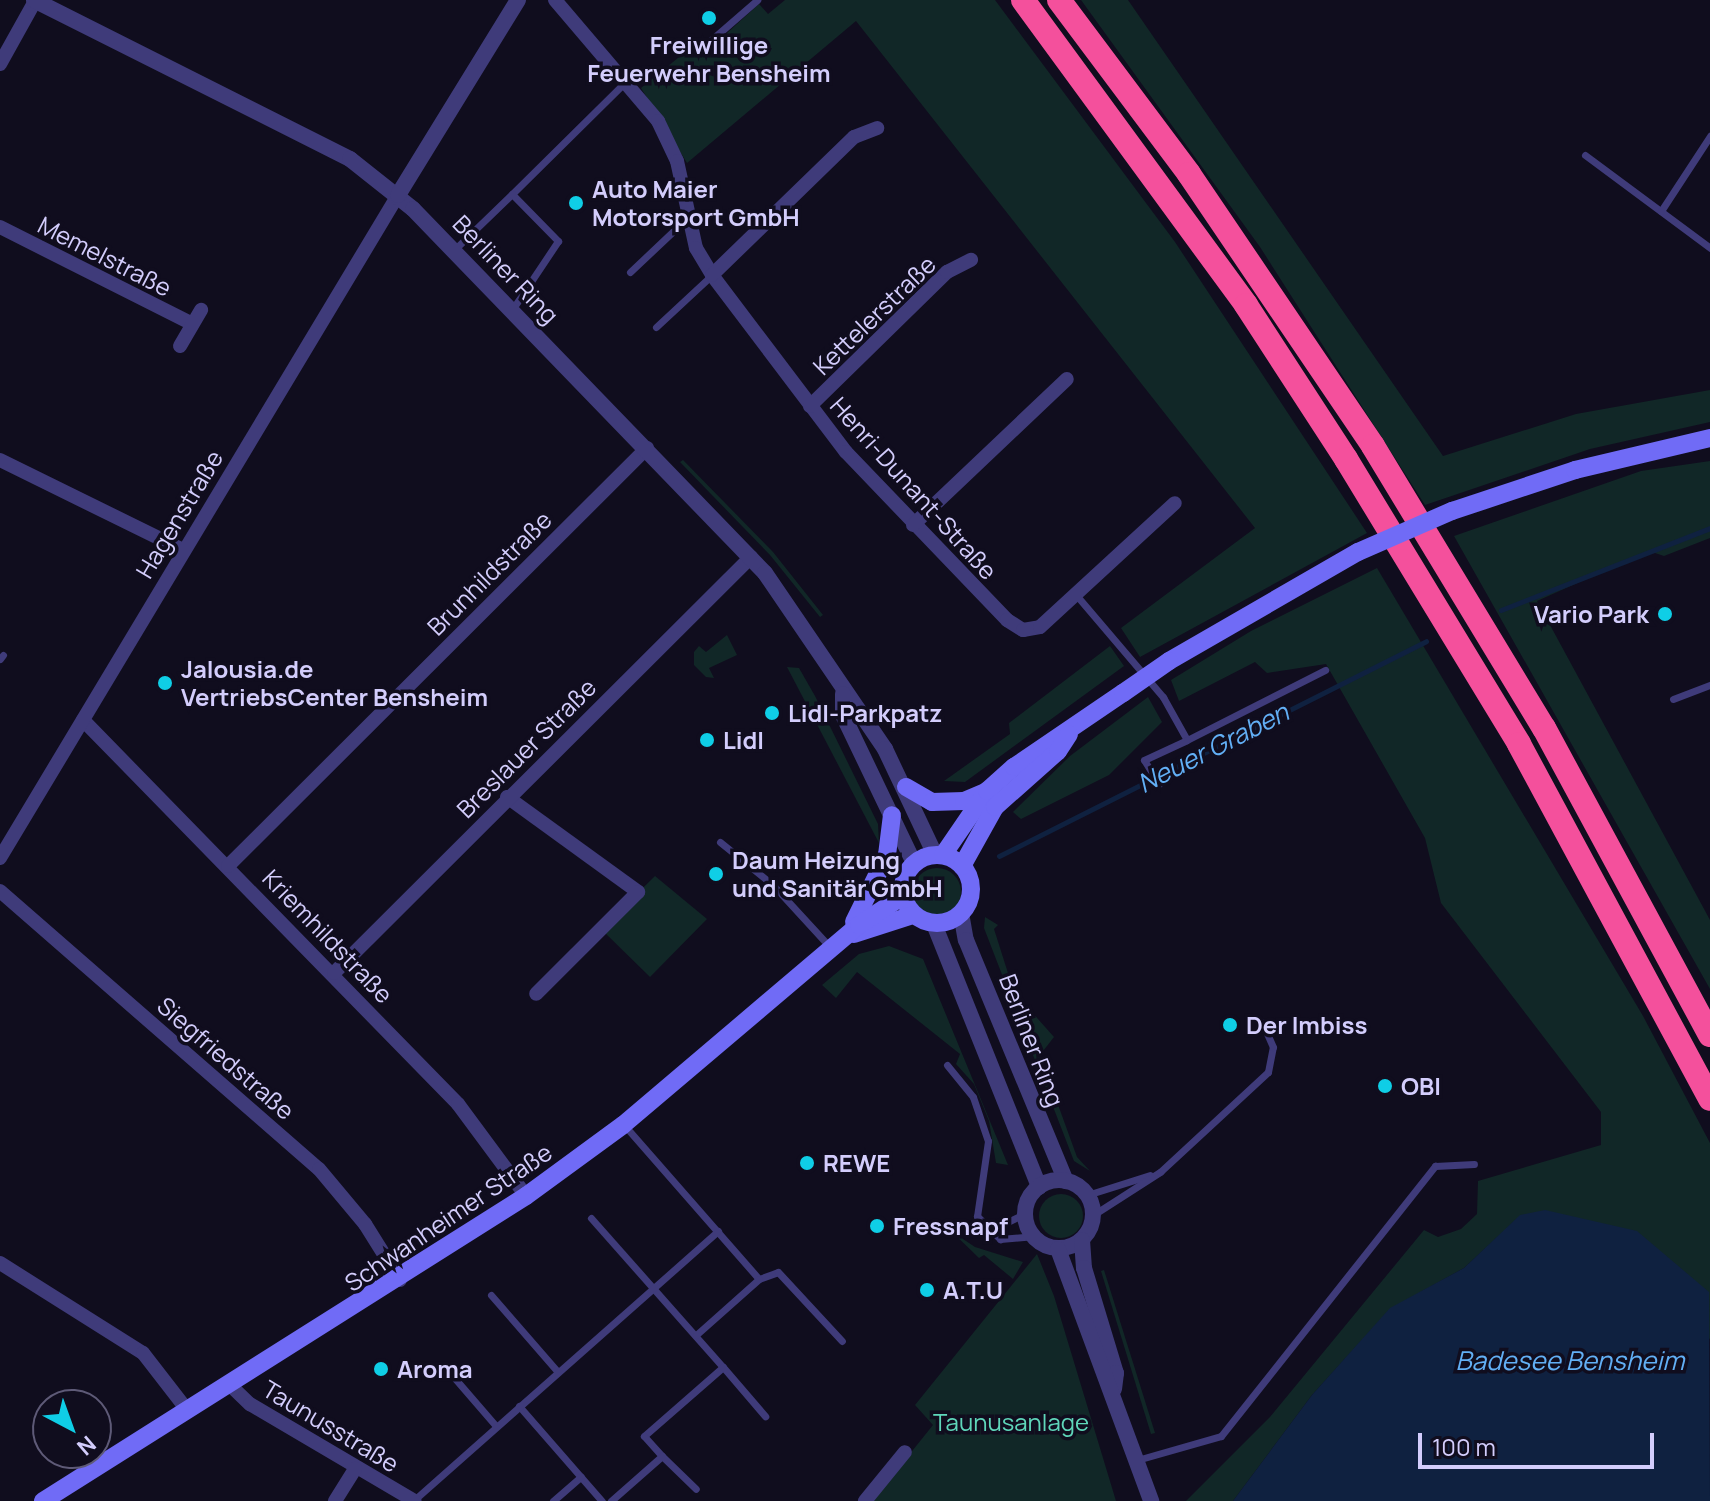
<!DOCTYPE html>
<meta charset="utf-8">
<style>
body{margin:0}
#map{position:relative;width:1710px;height:1501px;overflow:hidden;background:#100d1e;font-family:Manrope,sans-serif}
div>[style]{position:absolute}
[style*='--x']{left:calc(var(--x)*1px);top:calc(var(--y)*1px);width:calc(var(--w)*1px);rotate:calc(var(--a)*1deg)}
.green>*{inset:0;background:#112727}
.round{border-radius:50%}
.water>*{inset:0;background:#0f2140}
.stream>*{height:5px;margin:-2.5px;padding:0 2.5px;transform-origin:2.5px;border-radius:2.5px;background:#0f2140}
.service>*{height:7px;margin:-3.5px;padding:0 3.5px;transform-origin:3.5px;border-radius:3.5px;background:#3f3b7a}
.minor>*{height:14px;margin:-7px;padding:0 7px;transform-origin:7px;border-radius:7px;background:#3f3b7a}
.tertiary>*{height:16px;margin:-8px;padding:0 8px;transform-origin:8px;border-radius:8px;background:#3f3b7a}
.tertiary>.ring{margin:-8px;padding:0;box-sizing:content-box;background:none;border:16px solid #3f3b7a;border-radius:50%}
.secondary>*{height:18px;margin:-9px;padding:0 9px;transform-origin:9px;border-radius:9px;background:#706bf6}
.secondary>.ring{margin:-9px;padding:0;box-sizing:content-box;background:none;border:18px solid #706bf6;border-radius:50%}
.motorway>*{height:24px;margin:-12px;padding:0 12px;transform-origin:12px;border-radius:12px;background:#f4509c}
.secondary-bridge>*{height:18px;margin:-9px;padding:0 9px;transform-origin:9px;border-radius:9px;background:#706bf6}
.dots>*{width:22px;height:22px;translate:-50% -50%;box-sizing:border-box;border:4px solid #100d1e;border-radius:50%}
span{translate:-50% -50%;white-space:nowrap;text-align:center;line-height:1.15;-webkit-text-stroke:7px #100d1e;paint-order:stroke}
.poi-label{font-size:24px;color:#d3cdfc;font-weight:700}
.left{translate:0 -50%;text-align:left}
.right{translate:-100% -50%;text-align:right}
.street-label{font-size:24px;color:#d3cdfc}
.park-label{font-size:24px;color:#5fd6ba}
.water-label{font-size:26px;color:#62aff5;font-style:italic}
.north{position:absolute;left:32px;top:1389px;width:80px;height:80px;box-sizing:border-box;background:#100d1e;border:2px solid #5e5a77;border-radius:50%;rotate:139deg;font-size:22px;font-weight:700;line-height:32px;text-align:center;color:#d3cdfc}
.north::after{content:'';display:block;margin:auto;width:28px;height:36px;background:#0fcee6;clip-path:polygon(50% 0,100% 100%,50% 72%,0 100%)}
.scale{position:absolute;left:1418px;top:1433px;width:236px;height:36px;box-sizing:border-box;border:4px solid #d3cdfc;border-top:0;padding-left:10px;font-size:24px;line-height:28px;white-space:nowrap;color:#d3cdfc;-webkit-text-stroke:6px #100d1e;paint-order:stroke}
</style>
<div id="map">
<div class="green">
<div style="clip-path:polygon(785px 0,995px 0,1175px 242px,1367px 533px,1140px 657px,1121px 628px,1255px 528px,856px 21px,687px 163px,641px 88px,689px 49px,705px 53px,759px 4px,768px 14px)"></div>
<div style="clip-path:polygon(1081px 0,1128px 0,1443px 456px,1576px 414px,1710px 390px,1710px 422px,1590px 449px,1425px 505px,1260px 247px)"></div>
<div style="clip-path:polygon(683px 460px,773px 552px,823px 615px,820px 617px,770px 555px,680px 462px)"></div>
<div style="clip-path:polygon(1710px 461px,1710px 538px,1664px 556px,1649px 551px,1537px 601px,1710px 920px,1710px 989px,1454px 536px,1641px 471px)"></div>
<div style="clip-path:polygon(1377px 568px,1643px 1016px,1710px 1143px,1710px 1339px,1521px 1215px,1464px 1268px,1390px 1309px,1312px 1395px,1233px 1501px,1186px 1501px,1270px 1417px,1424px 1230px,1438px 1237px,1461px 1229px,1477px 1214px,1478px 1181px,1601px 1145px,1601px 1112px,1441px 903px,1425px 838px,1326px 664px,1267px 673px,1255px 662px,1179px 701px,1171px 680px,1251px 631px)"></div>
<div style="clip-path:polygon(727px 635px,737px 655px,709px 668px,714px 678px,706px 677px,694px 665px,694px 652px,699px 646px,706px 652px)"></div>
<div style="clip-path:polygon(1110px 646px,1124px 666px,965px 782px,944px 781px,1010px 734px,1009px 723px)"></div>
<div style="clip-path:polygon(787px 667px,799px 668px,815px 696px,878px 824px,879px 843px)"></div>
<div style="clip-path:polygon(1148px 697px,1162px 722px,1109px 775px,1021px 819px,1013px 812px,1070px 756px)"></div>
<div class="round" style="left:913px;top:868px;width:48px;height:48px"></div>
<div style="clip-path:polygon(655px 876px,707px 919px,650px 977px,601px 929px)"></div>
<div style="clip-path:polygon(985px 917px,998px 925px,994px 929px,1014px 992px,1054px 1037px,1040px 1055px,1077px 1157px,1090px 1171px,1074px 1161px,984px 928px)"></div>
<div style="clip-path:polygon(889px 946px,923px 959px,1008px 1165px,996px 1163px,989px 1121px,974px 1084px,956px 1064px,960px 1054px,857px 972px,836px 998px,822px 985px,859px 954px)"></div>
<div class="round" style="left:1039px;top:1194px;width:44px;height:44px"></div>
<div style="clip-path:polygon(958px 1226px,963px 1239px,975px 1247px,1023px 1262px,1013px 1279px,984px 1255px,979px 1258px,948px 1228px)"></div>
<div style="clip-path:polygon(1037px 1254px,1054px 1296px,1116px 1501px,872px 1501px,933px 1425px,915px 1405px)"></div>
<div style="clip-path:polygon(1104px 1270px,1155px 1433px,1151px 1434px,1101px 1271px)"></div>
</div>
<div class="water">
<div style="clip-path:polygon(1545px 1210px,1637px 1231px,1709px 1292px,1710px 1501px,1233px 1501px,1312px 1395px,1390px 1308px,1464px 1268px,1520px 1215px)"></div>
</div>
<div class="stream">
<div style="--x:1501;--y:610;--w:225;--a:-21.4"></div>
<div style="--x:999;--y:856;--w:478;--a:-26.7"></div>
</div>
<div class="service">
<div style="--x:695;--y:44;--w:9;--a:21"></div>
<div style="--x:703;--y:47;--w:72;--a:-41"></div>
<div style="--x:1585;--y:155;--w:156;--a:36.6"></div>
<div style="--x:512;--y:194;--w:159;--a:-44.7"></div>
<div style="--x:1661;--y:211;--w:90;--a:-56.8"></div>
<div style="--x:454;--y:250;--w:81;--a:-44"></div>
<div style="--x:512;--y:194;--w:66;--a:45.6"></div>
<div style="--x:558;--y:241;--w:83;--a:123.7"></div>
<div style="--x:630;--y:272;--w:77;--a:-43.4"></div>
<div style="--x:656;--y:327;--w:76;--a:-42.9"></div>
<div style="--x:1077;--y:596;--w:133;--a:49.6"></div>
<div style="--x:1163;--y:697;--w:49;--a:60.8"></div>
<div style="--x:1187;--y:740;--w:155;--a:-26.9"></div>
<div style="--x:0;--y:659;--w:5;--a:-53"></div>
<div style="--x:1673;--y:699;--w:40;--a:-21"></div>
<div style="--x:1159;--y:784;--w:28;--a:-122"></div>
<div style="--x:1144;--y:760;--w:47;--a:-24.9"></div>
<div style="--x:720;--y:842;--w:68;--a:39.1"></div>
<div style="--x:773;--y:885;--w:86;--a:47.4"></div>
<div style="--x:947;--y:1065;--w:41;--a:50.9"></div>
<div style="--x:973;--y:1097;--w:46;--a:71.2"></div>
<div style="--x:988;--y:1141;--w:76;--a:98.3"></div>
<div style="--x:977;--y:1216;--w:33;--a:45"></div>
<div style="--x:1000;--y:1239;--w:32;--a:-5"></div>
<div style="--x:625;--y:1126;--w:203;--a:48.8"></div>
<div style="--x:759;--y:1279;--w:20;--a:-20"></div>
<div style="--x:778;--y:1272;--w:94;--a:47.2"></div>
<div style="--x:1087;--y:1195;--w:66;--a:-17.6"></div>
<div style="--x:1093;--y:1215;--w:80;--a:-32.7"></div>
<div style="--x:1160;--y:1172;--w:147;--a:-42.8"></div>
<div style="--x:1268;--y:1072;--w:25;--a:-79"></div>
<div style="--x:1273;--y:1047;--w:27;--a:-114"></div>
<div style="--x:591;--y:1218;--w:199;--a:48.5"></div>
<div style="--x:723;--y:1367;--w:105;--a:138.9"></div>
<div style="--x:644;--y:1436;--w:27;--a:48"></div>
<div style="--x:662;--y:1456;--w:68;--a:138.6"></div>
<div style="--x:989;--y:1231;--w:39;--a:-26"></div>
<div style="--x:491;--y:1295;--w:102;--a:49"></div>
<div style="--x:696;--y:1335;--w:84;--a:-41.6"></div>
<div style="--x:445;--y:1367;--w:78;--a:49.2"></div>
<div style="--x:723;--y:1367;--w:65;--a:49.4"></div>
<div style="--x:519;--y:1406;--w:126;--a:48.9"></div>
<div style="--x:662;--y:1456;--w:47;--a:44.1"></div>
<div style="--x:1137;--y:1460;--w:87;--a:-15.9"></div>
<div style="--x:1221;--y:1436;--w:345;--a:-51.6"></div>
<div style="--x:1435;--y:1166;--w:39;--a:-3"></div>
<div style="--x:414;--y:1500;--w:406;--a:-41.5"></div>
<div style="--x:553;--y:1501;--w:37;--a:-41"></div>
</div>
<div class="minor">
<div style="--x:555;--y:0;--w:159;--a:49.6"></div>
<div style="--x:658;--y:121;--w:44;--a:64.6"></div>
<div style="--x:677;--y:161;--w:89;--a:77.7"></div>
<div style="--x:696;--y:248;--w:31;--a:59"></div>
<div style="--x:712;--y:275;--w:222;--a:52.9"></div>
<div style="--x:846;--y:452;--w:233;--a:46.2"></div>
<div style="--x:1007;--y:620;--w:19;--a:32"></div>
<div style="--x:1023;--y:630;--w:17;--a:-10"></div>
<div style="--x:1040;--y:627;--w:183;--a:-42.6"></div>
<div style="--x:0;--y:64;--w:72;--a:-60.9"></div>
<div style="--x:0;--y:227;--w:214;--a:26.7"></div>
<div style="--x:712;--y:275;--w:198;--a:-44.2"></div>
<div style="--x:854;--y:137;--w:25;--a:-21"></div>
<div style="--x:180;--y:346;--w:42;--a:-59.7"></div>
<div style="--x:810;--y:406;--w:192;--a:-44.4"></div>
<div style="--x:947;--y:272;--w:27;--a:-27"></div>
<div style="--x:0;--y:460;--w:204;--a:26.2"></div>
<div style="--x:913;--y:525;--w:212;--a:-43.5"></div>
<div style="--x:83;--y:720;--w:537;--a:45.68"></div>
<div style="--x:458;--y:1104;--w:114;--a:53.5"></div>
<div style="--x:507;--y:797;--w:162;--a:35.9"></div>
<div style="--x:638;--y:892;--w:144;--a:135"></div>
<div style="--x:0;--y:858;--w:773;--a:-59.02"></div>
<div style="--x:228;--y:866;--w:592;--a:-44.93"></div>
<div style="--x:0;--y:891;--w:423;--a:41.1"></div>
<div style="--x:319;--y:1169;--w:72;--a:50.1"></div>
<div style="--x:365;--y:1224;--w:66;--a:58"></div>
<div style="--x:334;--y:973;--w:589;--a:-44.93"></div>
<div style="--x:0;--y:1263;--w:169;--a:32.2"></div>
<div style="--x:143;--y:1353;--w:73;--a:52.2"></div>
<div style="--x:230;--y:1385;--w:28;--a:44"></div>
<div style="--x:250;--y:1404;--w:191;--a:30.5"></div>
<div style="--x:335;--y:1501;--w:38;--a:-58"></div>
<div style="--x:865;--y:1501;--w:63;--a:-50.8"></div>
</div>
<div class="tertiary">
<div style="--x:34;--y:0;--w:354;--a:26.7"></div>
<div style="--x:350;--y:159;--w:80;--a:38.4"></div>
<div style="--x:413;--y:209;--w:506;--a:45.96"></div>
<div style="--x:765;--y:573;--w:213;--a:55.7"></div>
<div style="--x:885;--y:749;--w:117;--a:64.7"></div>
<div style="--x:398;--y:195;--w:229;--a:-58.4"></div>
<div style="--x:843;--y:694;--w:21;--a:90"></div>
<div style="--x:843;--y:715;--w:164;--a:64.4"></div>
<div style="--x:961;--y:913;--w:27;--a:80"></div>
<div style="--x:966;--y:940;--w:261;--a:67.5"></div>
<div style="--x:934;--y:924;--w:283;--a:68.2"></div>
<div class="ring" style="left:1025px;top:1180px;width:52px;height:52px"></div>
<div style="--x:1082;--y:1240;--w:28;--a:86"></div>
<div style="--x:1084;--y:1268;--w:110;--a:73.1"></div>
<div style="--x:1116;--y:1373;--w:16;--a:97"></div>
<div style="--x:1058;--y:1249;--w:269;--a:69.7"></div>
</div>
<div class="secondary">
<div style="--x:1452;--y:511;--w:130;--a:-18.4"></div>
<div style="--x:1575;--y:470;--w:139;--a:-13.3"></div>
<div style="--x:1169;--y:661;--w:218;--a:-30"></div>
<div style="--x:906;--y:787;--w:30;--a:30"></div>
<div style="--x:932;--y:802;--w:32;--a:-2"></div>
<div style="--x:964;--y:801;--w:25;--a:-23"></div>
<div class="ring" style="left:903px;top:855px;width:50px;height:50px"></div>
<div style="--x:943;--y:855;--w:78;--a:-55.5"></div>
<div style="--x:987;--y:791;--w:36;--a:-42"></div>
<div style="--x:1014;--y:767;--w:132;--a:-34.2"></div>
<div style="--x:962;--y:866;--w:68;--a:-60.8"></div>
<div style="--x:995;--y:807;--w:84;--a:-41.6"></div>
<div style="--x:1058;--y:751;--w:20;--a:-57"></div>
<div style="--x:854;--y:922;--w:75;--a:-63.8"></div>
<div style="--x:887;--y:855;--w:40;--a:-82.9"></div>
<div style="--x:854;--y:934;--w:62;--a:-17.9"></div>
<div style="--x:43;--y:1501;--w:571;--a:-32.27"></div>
<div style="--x:526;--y:1196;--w:120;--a:-36.2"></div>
<div style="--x:623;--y:1125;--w:309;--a:-40.3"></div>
<div style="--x:859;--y:925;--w:53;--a:-33.4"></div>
</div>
<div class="motorway">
<div style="--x:1023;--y:0;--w:378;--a:53.8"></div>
<div style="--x:1246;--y:305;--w:184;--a:57"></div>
<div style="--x:1346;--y:459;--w:333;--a:58.7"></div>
<div style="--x:1519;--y:744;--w:403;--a:61.7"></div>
<div style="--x:1059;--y:0;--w:217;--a:53.2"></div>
<div style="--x:1189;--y:174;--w:328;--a:55.9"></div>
<div style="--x:1373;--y:446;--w:330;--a:58.8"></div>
<div style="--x:1544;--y:728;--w:349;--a:61.6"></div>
</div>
<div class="secondary-bridge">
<div style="--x:1358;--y:552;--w:103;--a:-23.6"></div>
<div style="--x:1123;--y:693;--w:56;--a:-34.8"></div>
</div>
<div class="dots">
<div style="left:709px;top:18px;background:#0fcee6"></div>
<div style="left:576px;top:203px;background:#0fcee6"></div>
<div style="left:1665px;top:614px;background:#0fcee6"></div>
<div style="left:165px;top:683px;background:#0fcee6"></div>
<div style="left:772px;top:713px;background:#0fcee6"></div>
<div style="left:707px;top:740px;background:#0fcee6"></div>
<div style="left:716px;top:874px;background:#0fcee6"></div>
<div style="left:1230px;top:1025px;background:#0fcee6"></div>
<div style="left:1385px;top:1086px;background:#0fcee6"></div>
<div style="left:807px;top:1163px;background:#0fcee6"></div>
<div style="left:877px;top:1226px;background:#0fcee6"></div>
<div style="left:927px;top:1290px;background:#0fcee6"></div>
<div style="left:381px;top:1369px;background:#0fcee6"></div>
</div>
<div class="poi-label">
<span style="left:709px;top:59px">Freiwillige<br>Feuerwehr Bensheim</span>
<span class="left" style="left:592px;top:203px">Auto Maier<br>Motorsport GmbH</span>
<span class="right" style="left:1649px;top:614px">Vario Park</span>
<span class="left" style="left:181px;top:683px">Jalousia.de<br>VertriebsCenter Bensheim</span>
<span class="left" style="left:788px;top:713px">Lidl-Parkpatz</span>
<span class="left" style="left:723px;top:740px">Lidl</span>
<span class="left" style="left:732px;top:874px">Daum Heizung<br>und Sanitär GmbH</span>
<span class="left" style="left:1246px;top:1025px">Der Imbiss</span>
<span class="left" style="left:1401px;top:1086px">OBI</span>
<span class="left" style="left:823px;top:1163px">REWE</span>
<span class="left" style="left:893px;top:1226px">Fressnapf</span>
<span class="left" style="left:943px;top:1290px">A.T.U</span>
<span class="left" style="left:397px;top:1369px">Aroma</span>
</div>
<div class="street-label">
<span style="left:105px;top:256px;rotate:27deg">Memelstraße</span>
<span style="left:506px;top:269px;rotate:46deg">Berliner Ring</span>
<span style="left:874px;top:315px;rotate:-44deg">Kettelerstraße</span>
<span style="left:914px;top:488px;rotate:48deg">Henri-Dunant-Straße</span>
<span style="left:179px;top:514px;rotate:-59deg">Hagenstraße</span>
<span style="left:489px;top:573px;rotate:-45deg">Brunhildstraße</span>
<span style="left:526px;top:748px;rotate:-45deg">Breslauer Straße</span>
<span style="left:328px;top:936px;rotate:46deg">Kriemhildstraße</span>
<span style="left:1032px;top:1040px;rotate:69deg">Berliner Ring</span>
<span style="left:226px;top:1058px;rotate:41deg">Siegfriedstraße</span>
<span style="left:448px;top:1217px;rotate:-34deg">Schwanheimer Straße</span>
<span style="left:331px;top:1426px;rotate:31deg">Taunusstraße</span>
</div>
<div class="park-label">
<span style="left:1011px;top:1422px">Taunusanlage</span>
</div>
<div class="water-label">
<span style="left:1213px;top:748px;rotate:-27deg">Neuer Graben</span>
<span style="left:1570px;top:1361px">Badesee Bensheim</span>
</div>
<div class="north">N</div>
<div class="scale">100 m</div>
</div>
